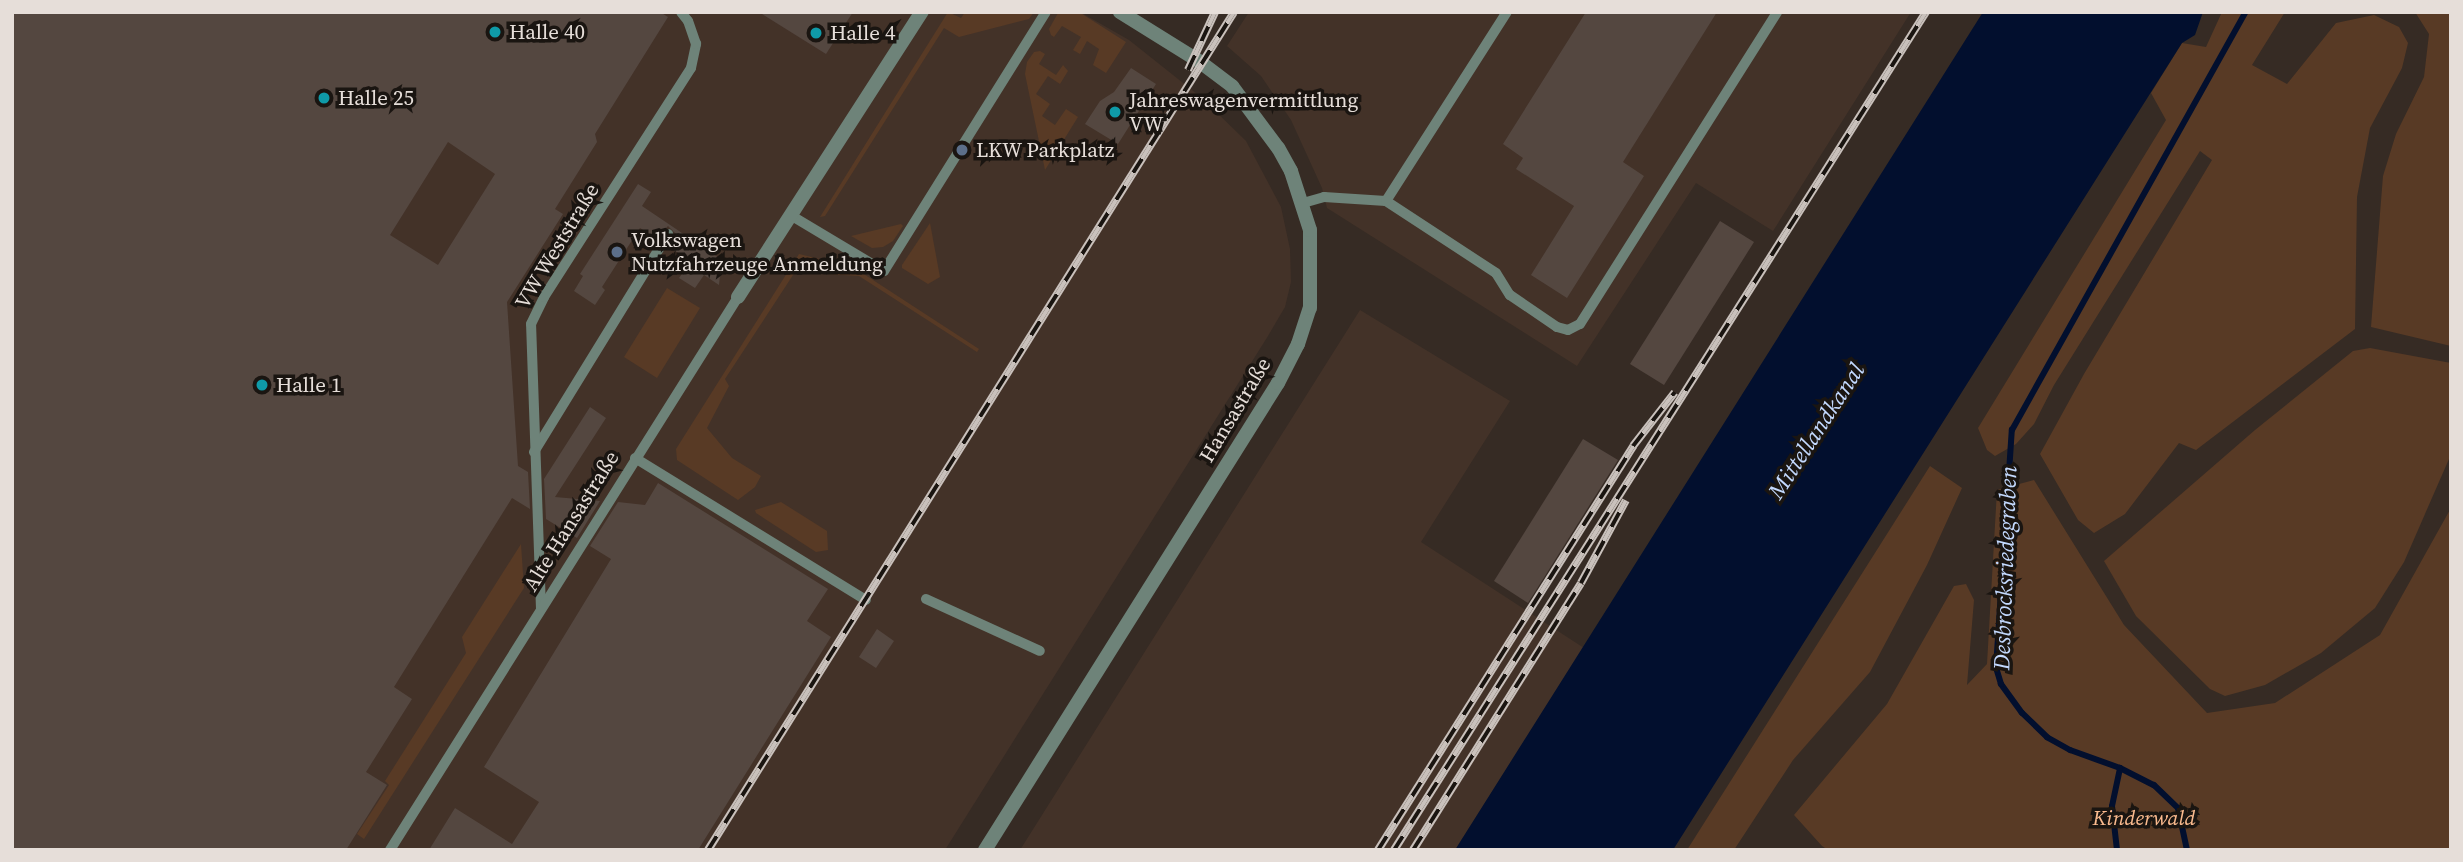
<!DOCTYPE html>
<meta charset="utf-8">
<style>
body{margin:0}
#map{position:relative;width:2463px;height:862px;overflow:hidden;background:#362b24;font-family:"Source Serif 4",serif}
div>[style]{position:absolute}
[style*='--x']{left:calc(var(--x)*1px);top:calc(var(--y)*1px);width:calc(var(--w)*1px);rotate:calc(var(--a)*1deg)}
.built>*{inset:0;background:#433228}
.green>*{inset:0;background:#583a25}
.water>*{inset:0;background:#020f2e}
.stream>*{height:6px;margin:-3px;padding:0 3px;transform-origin:3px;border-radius:3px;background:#020f2e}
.building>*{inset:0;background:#544740}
.lane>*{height:10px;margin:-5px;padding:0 5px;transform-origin:5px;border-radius:5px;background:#6e8379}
.street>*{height:14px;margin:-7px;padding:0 7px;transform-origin:7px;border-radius:7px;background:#6e8379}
.rail>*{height:8px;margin-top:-4px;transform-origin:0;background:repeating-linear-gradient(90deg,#1a1511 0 16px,#c9c1bc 0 32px);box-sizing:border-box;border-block:2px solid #c9c1bc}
.dots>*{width:19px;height:19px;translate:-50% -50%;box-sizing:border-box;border:4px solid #1a1511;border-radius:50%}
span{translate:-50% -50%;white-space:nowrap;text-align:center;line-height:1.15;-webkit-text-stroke:7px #1a1511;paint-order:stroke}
.poi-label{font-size:21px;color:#e6ded9}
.left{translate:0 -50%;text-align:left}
.street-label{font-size:21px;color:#e6ded9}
.park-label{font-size:21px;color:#fbbb8f;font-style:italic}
.water-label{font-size:23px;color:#c3d9fe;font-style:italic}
.frame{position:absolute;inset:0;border:14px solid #e6ded9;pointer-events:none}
</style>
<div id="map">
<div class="built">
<div style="clip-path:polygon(12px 12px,1080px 12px,1129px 40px,1202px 98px,1246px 141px,1281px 207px,1290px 249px,1291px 282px,1285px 307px,1268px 336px,945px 850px,12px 850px)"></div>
<div style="clip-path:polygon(1249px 12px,1911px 12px,1773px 231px,1696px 183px,1577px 366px,1327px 208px,1322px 188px,1291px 120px,1261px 76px,1227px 46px)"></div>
<div style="clip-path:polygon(1360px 310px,1510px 401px,1421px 542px,1584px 648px,1455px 850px,1020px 850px)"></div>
</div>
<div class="green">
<div style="clip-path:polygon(948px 12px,961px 18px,965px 12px,1034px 12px,1029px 19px,959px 37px,944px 28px,825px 216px,820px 217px)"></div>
<div style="clip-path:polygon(1079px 12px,1126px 42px,1106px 73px,1093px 65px,1099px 49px,1087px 41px,1080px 54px,1073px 50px,1081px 37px,1062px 26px,1054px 37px,1051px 35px,1049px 29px,1058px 13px)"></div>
<div style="clip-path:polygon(2222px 12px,2285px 12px,2252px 65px,2287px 84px,2336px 23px,2374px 15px,2399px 27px,2408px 43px,2402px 68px,2370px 128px,2357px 197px,2355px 329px,2196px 450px,2179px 443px,2125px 514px,2094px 533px,2078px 520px,2040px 454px,2084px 374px,2212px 160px,2200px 151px,2054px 385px,2034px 424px,2016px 444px,1995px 456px,1987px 450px,1978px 428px,2166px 120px,2151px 93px,2182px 43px,2206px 47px)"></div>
<div style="clip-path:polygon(2415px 12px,2451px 12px,2451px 346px,2371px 327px,2383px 176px,2396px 134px,2424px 77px,2429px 34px)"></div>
<div style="clip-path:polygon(1040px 51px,1045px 54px,1039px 64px,1056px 75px,1063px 65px,1068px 71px,1060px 84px,1048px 76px,1036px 94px,1050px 104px,1042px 116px,1055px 125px,1066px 109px,1078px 117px,1045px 170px,1025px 74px,1027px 62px,1034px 52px)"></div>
<div style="clip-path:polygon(930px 223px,940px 277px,928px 284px,902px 268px,902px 265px)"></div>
<div style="clip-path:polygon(901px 224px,903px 226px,893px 241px,883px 247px,872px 248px,851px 236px)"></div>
<div style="clip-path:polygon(799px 254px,853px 267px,979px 349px,977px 352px,859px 276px,795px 272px,725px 379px,729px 386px,707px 428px,732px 458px,761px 476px,755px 487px,738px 500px,677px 460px,676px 449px)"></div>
<div style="clip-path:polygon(667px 288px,700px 308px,657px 378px,624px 357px)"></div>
<div style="clip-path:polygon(2370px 348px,2451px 363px,2449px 459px,2404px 562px,2375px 608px,2321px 653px,2265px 685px,2225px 696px,2210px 689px,2136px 616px,2104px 561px,2255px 430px,2353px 351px)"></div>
<div style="clip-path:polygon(1930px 466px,1962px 488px,1927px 565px,1870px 672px,1793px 760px,1734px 850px,1687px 850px)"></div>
<div style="clip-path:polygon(2034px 480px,2124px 625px,2207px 713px,2275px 703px,2380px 635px,2451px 508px,2451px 850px,1828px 850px,1822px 846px,1794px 815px,1887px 704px,1954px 586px,1966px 584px,1974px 600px,1967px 685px,1987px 664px,1997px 490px)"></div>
<div style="clip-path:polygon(781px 502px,827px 531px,828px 550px,816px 552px,756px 513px,755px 510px)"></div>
<div style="clip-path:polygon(521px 544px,524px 588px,364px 839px,357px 834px,389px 785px,385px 781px,466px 653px,462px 637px)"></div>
</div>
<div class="water">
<div style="clip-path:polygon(1983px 12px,2203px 12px,2195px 35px,2182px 43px,1673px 850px,1455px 850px)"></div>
</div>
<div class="stream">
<div style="--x:2120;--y:768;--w:38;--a:27"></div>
<div style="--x:2154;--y:785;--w:33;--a:44"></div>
<div style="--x:2178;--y:808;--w:43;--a:77.9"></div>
<div style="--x:2117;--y:850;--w:44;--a:-96.5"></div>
<div style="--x:2112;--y:806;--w:39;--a:-78"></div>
<div style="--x:2120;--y:768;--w:53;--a:-160.2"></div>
<div style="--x:2070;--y:750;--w:26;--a:-151"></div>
<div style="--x:2047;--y:737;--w:35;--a:-136"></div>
<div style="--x:2022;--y:713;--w:36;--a:-126"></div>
<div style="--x:2001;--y:684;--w:17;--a:-107"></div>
<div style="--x:1996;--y:668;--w:239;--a:-86.2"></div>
<div style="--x:2012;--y:430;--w:479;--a:-60.8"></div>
</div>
<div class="building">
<div style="clip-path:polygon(evenodd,12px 12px,660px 12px,668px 17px,595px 134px,597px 142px,555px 209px,563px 214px,507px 302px,518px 466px,528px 472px,530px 509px,512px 498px,394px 687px,412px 699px,366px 772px,387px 785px,346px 850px,12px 850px,12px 12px,448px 142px,495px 174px,438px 265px,390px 235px,448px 142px)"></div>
<div style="clip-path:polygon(759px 12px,853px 12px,826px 54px)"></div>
<div style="clip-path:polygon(1586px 12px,1717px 12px,1623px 162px,1644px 176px,1567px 298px,1531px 275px,1574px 206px,1516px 169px,1523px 158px,1503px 144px)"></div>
<div style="clip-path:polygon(1131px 68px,1156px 84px,1118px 144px,1085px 124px,1100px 101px,1114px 92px)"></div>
<div style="clip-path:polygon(638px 184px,651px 192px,642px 206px,719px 258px,721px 266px,719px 285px,704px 275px,695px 288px,679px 278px,691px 261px,669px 247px,676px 234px,668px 226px,656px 238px,640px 228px,602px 287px,605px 290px,595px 305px,574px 291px,583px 276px,580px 274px)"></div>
<div style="clip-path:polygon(1720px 221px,1754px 242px,1664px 385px,1630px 364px)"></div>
<div style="clip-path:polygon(590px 407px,606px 418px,555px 497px,600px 501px,577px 538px,546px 519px,544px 479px)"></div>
<div style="clip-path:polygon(1583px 439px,1618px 460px,1528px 603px,1494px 581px)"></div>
<div style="clip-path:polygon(658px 483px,828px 589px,807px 621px,831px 637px,698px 850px,429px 850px,455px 808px,512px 844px,539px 802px,484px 767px,611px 559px,590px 546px,618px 502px,645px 505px)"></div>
<div style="clip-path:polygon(877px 629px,894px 641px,876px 668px,859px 657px)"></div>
</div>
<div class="lane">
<div style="--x:1386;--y:201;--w:131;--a:33.2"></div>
<div style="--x:1496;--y:273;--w:26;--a:58"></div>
<div style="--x:1510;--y:295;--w:57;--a:34.2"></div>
<div style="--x:1557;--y:327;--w:11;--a:15"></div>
<div style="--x:1568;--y:330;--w:13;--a:-27"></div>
<div style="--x:1580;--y:324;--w:369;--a:-57.7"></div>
<div style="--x:1303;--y:203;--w:22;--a:-16"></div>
<div style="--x:1324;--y:197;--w:62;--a:3.7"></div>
<div style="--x:1386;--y:201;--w:224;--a:-57.4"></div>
<div style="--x:792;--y:216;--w:107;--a:30.9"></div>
<div style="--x:884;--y:271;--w:305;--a:-58"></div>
<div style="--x:534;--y:452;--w:256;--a:-58.4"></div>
<div style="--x:635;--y:458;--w:271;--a:31.6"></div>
<div style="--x:926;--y:599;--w:125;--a:24.5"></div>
<div style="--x:541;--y:609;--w:285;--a:-92"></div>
<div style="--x:531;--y:324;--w:30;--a:-64"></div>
<div style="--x:544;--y:297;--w:272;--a:-57.3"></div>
<div style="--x:691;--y:68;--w:25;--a:-78"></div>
<div style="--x:696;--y:44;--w:24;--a:-109"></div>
<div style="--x:688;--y:21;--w:11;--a:-128"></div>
<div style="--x:390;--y:850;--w:653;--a:-57.82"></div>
</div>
<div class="street">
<div style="--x:738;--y:297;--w:339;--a:-57.2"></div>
<div style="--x:985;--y:850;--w:551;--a:-57.9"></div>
<div style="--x:1278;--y:383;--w:44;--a:-62.9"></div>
<div style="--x:1298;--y:344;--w:38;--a:-72"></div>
<div style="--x:1310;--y:308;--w:78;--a:-90"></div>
<div style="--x:1310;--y:230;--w:62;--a:-107.9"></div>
<div style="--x:1291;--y:171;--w:26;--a:-119"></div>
<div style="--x:1278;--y:148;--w:77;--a:-126.6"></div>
<div style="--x:1232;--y:86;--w:38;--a:-143"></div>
<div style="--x:1202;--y:63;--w:97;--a:-148.1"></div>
</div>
<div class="rail">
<div style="--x:1188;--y:70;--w:64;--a:-65"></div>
<div style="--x:708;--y:850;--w:989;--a:-57.88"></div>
<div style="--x:1378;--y:850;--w:478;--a:-57.7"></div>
<div style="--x:1633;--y:446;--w:68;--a:-52.1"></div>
<div style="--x:1394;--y:850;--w:993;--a:-57.59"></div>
<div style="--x:1413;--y:850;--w:315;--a:-57.8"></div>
<div style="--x:1581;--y:583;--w:94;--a:-61.5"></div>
</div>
<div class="dots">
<div style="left:495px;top:32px;background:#0f9aa8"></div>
<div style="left:816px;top:33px;background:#0f9aa8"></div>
<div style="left:324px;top:98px;background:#0f9aa8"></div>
<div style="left:1115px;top:112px;background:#0f9aa8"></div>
<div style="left:962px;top:150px;background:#5c6f8a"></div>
<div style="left:617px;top:252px;background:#5c6f8a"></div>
<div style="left:262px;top:385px;background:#0f9aa8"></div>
</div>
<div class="poi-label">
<span class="left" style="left:509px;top:32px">Halle 40</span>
<span class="left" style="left:830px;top:33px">Halle 4</span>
<span class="left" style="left:338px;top:98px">Halle 25</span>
<span class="left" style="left:1129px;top:112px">Jahreswagenvermittlung<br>VW</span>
<span class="left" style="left:976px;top:150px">LKW Parkplatz</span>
<span class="left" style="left:631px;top:252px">Volkswagen<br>Nutzfahrzeuge Anmeldung</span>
<span class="left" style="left:276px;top:385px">Halle 1</span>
</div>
<div class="street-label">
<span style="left:557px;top:246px;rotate:-59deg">VW Weststraße</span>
<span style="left:1235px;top:410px;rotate:-59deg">Hansastraße</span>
<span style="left:571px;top:521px;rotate:-58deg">Alte Hansastraße</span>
</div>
<div class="park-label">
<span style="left:2144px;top:818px">Kinderwald</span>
</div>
<div class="water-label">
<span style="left:1816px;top:431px;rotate:-57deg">Mittellandkanal</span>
<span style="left:2005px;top:568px;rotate:-88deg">Desbrocksriedegraben</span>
</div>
<div class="frame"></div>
</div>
